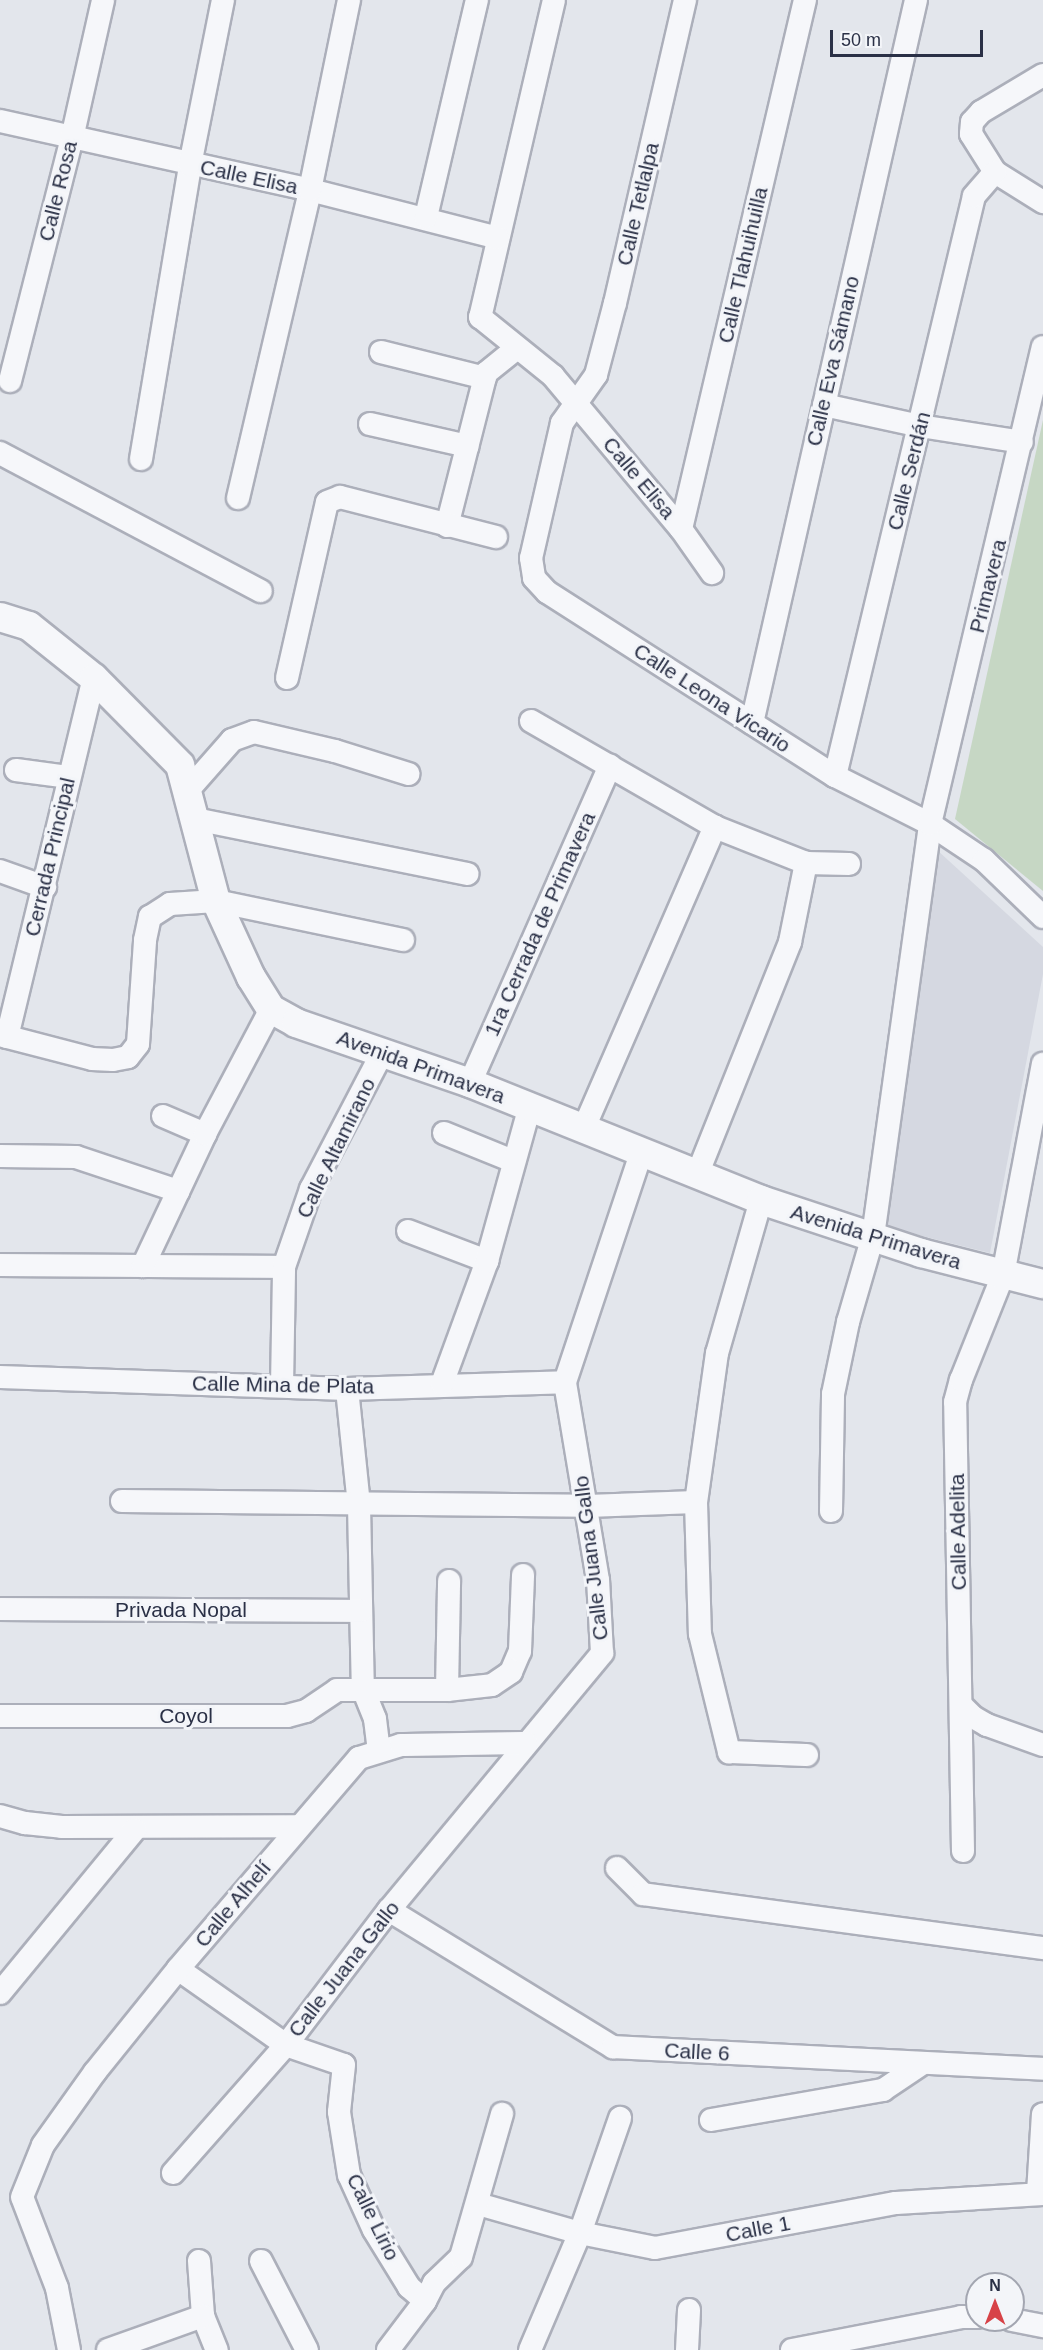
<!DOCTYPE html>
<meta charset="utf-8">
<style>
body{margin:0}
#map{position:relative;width:1043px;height:2350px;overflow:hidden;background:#e3e6ec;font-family:Helvetica,sans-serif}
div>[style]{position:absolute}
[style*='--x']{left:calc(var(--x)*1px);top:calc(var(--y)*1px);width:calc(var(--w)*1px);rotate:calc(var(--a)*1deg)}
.built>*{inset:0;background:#d5d8e1}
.green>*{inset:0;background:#c6d7c4}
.roads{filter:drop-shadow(2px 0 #acafba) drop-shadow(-2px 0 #acafba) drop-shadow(0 2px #acafba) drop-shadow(0 -2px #acafba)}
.minor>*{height:22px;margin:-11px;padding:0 11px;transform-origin:11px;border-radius:11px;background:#f6f7fa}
.tertiary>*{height:28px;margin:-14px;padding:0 14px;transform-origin:14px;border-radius:14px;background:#f6f7fa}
span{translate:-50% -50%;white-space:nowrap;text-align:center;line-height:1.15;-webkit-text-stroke:6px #f3f5f9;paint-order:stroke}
.street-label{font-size:21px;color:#2a3046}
.north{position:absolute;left:965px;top:2272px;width:60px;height:60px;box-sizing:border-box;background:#f3f5f9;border:2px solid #a3a6b1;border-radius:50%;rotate:0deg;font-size:16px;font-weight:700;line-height:24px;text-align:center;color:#2a3046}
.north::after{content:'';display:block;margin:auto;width:21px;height:27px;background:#d74247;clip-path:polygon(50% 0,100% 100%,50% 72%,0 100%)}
.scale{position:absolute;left:830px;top:30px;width:153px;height:27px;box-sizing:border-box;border:3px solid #2a3046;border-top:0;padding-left:8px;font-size:18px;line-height:21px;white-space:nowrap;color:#2a3046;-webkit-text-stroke:4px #f3f5f9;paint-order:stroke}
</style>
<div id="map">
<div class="built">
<div style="clip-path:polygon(937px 850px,1043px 947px,1043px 974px,990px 1253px,886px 1227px)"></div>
</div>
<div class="green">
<div style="clip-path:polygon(1043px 420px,1043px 891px,955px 819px)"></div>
</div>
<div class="roads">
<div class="minor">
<div style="--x:554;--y:0;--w:326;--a:103.1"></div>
<div style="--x:480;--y:317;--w:94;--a:38.9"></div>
<div style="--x:553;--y:376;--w:199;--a:50.1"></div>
<div style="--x:681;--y:529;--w:54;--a:54.8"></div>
<div style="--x:685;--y:0;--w:311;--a:103"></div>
<div style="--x:615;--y:303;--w:74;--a:104.8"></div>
<div style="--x:596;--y:375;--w:59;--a:125.3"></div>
<div style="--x:562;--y:423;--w:139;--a:102.9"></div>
<div style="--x:531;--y:558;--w:20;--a:81"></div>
<div style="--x:534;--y:578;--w:19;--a:47"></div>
<div style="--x:547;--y:592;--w:342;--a:32.6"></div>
<div style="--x:835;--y:776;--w:106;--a:26.8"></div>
<div style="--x:930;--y:824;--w:65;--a:33.7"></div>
<div style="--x:984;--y:860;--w:82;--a:44"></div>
<div style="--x:1043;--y:75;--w:72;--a:149.2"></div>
<div style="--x:981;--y:112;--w:13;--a:132"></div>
<div style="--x:972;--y:122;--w:12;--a:95"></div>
<div style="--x:971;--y:134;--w:45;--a:57.7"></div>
<div style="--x:995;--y:172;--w:57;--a:32"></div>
<div style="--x:0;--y:121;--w:318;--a:12.5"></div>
<div style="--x:310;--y:190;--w:194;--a:14.3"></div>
<div style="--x:426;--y:217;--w:223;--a:-76.8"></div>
<div style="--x:381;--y:352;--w:107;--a:14"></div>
<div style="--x:10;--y:381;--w:251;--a:-75.7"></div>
<div style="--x:72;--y:138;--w:141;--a:-77.3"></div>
<div style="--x:824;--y:405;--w:98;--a:12.3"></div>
<div style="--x:920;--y:426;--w:103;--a:8.9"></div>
<div style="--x:370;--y:424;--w:100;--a:12.7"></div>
<div style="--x:0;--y:453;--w:295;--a:27.9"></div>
<div style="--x:141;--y:459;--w:298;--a:-80.5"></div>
<div style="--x:190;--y:165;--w:168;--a:-78.7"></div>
<div style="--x:238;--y:498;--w:316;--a:-76.8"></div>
<div style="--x:310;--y:190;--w:194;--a:-78.4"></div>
<div style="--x:447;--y:526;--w:158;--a:-75.7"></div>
<div style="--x:486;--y:373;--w:40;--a:-39"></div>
<div style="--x:681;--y:529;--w:543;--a:-76.81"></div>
<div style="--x:287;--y:678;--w:180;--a:-77.2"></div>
<div style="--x:327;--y:502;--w:14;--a:-21"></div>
<div style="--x:340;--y:497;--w:161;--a:14.4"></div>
<div style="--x:531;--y:721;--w:212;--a:29.9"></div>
<div style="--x:715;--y:827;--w:98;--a:21.6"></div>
<div style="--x:806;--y:863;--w:43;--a:1.3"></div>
<div style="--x:752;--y:723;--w:741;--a:-77.22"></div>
<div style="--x:16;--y:770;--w:52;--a:7.7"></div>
<div style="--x:835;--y:776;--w:596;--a:-76.52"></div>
<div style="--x:974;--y:196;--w:32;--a:-49"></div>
<div style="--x:189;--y:789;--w:65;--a:-48.7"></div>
<div style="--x:232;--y:740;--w:23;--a:-20"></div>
<div style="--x:254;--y:732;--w:83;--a:13.2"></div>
<div style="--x:335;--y:751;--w:77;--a:17.3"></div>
<div style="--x:195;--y:819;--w:278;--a:11.4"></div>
<div style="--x:0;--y:871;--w:48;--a:19.6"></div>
<div style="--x:0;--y:1035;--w:95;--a:14.6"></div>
<div style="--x:92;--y:1059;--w:21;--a:3"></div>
<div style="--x:113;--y:1060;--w:15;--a:-11"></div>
<div style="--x:128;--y:1057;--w:16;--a:-52"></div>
<div style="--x:138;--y:1044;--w:104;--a:-86.1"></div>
<div style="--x:145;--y:940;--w:24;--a:-78"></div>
<div style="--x:150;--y:917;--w:24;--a:-33"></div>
<div style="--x:170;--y:904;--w:46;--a:-3.7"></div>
<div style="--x:216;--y:901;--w:191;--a:11.8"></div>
<div style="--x:7;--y:1037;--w:369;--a:-76.4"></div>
<div style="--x:470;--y:1083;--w:347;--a:-66.2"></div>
<div style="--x:163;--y:1116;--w:46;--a:23.2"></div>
<div style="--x:583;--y:1130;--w:331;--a:-66.5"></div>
<div style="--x:444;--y:1133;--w:74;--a:22.1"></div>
<div style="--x:0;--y:1156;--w:76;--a:0.8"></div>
<div style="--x:76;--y:1157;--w:108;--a:18.4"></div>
<div style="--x:697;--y:1175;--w:251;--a:-68.2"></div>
<div style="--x:790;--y:942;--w:81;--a:-78.6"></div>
<div style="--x:761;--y:1200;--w:159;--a:106"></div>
<div style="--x:717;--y:1353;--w:150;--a:98"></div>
<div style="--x:696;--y:1502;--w:132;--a:88.3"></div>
<div style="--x:700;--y:1634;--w:122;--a:76.2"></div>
<div style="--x:729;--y:1752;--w:78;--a:2.2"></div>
<div style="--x:408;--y:1231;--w:85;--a:20.8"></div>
<div style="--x:0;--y:1265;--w:284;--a:0.4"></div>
<div style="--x:143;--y:1266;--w:146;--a:-64.8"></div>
<div style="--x:205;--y:1134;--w:141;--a:-62.2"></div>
<div style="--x:0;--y:1377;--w:347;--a:2"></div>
<div style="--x:347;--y:1389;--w:218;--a:-1.8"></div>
<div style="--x:442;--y:1384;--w:131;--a:-69.9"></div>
<div style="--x:487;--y:1261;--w:161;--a:-74.5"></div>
<div style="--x:282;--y:1386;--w:119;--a:-89"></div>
<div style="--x:284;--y:1267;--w:83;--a:-70.9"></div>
<div style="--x:311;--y:1189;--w:153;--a:-62.4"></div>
<div style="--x:347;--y:1389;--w:117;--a:84.1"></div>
<div style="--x:359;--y:1505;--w:184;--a:88.8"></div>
<div style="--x:363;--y:1689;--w:32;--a:68"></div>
<div style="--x:375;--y:1719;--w:31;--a:83"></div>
<div style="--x:122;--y:1501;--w:465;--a:0.6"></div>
<div style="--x:587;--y:1506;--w:109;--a:-2.1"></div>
<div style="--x:831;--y:1511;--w:117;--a:-89"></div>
<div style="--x:833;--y:1394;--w:74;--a:-78.2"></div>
<div style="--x:848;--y:1322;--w:90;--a:-73.8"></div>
<div style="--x:873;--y:1236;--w:416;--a:-82.1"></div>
<div style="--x:930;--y:824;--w:490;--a:-76.7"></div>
<div style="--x:0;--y:1609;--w:361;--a:0.3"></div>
<div style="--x:447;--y:1690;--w:109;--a:-88.9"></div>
<div style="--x:962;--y:1706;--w:16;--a:45"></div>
<div style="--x:973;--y:1717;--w:16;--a:30"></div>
<div style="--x:987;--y:1725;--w:59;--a:19.7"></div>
<div style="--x:0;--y:1716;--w:287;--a:0"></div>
<div style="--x:287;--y:1716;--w:20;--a:-15"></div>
<div style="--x:306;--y:1711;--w:37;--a:-34"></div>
<div style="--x:337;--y:1690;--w:110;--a:0"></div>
<div style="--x:447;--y:1690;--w:45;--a:-6.3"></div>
<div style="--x:492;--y:1685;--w:23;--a:-34"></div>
<div style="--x:511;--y:1672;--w:23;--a:-67"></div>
<div style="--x:520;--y:1651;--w:76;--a:-87.7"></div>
<div style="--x:0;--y:1816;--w:26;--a:16"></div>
<div style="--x:25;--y:1823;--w:37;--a:6"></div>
<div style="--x:62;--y:1827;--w:237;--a:-0.2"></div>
<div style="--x:963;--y:1851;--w:449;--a:-91"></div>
<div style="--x:955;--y:1402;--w:23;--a:-75"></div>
<div style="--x:961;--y:1380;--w:113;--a:-68.2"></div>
<div style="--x:1003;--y:1275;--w:215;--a:-79.3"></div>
<div style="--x:617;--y:1868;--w:37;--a:45"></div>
<div style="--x:643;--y:1894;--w:404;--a:7.7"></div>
<div style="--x:389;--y:1910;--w:263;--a:31.5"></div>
<div style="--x:613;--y:2047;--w:431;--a:2.9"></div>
<div style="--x:178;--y:1969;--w:132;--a:35.1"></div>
<div style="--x:286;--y:2045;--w:61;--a:19"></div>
<div style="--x:344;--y:2065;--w:47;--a:96.1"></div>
<div style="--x:339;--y:2112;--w:64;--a:81"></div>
<div style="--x:349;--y:2175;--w:60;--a:65.6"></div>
<div style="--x:374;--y:2230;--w:67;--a:58.4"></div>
<div style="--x:409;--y:2287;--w:21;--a:41"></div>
<div style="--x:0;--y:1993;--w:212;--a:-50.5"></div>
<div style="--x:711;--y:2120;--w:175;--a:-9.9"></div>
<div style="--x:883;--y:2090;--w:45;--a:-34"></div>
<div style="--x:173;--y:2173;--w:171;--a:-48.6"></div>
<div style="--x:286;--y:2045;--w:170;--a:-52.7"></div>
<div style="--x:389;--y:1910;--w:334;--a:-50.3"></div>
<div style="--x:602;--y:1653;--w:73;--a:-93.1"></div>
<div style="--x:598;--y:1580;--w:201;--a:-99.5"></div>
<div style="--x:565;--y:1382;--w:241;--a:-71.6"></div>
<div style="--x:1038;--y:2193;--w:79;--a:-86.4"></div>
<div style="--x:478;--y:2204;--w:106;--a:15.9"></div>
<div style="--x:580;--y:2233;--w:76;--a:11.3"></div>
<div style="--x:655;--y:2248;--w:245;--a:-10.6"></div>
<div style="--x:896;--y:2203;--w:147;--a:-3.5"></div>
<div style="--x:199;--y:2261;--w:55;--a:85.8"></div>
<div style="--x:203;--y:2316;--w:37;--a:68"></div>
<div style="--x:261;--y:2261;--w:100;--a:62.7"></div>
<div style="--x:1012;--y:2320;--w:32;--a:11"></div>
<div style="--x:69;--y:2350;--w:63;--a:-101"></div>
<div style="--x:57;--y:2288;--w:97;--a:-111"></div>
<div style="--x:22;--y:2197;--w:56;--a:-68"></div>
<div style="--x:43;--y:2145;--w:90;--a:-54.5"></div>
<div style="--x:95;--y:2072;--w:132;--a:-51.1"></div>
<div style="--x:178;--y:1969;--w:278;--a:-49.4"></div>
<div style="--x:359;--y:1758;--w:44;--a:-17.2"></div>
<div style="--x:401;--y:1745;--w:125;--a:-0.9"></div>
<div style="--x:108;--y:2350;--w:101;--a:-19.7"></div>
<div style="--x:388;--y:2350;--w:61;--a:-52.9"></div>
<div style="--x:425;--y:2301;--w:20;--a:-63"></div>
<div style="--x:434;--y:2283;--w:37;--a:-44"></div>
<div style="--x:461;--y:2257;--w:149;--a:-74"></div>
<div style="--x:530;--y:2350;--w:127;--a:-66.9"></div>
<div style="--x:580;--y:2233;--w:122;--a:-70.8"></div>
<div style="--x:687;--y:2350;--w:40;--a:-87.1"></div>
<div style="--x:792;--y:2350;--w:172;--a:-11"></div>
<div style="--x:961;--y:2317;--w:16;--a:0"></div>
</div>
<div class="tertiary">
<div style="--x:0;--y:617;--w:30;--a:17"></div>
<div style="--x:29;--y:626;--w:83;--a:38.7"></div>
<div style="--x:94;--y:678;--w:122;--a:45.3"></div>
<div style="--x:180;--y:765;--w:141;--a:75.2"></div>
<div style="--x:216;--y:901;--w:84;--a:65.3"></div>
<div style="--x:251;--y:977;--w:38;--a:58"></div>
<div style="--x:271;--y:1009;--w:29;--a:29"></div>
<div style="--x:296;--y:1023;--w:184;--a:19"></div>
<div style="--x:470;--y:1083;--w:314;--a:21.9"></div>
<div style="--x:761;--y:1200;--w:169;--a:18.3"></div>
<div style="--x:921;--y:1253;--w:126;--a:14.3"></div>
</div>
</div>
<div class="street-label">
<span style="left:249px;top:177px;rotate:12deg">Calle Elisa</span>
<span style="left:58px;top:191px;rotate:-76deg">Calle Rosa</span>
<span style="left:638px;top:204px;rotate:-77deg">Calle Tetlalpa</span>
<span style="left:743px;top:265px;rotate:-77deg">Calle Tlahuihuilla</span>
<span style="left:833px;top:361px;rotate:-77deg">Calle Eva Sámano</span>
<span style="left:909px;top:471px;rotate:-76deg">Calle Serdán</span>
<span style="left:639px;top:478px;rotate:50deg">Calle Elisa</span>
<span style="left:988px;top:586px;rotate:-76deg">Primavera</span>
<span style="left:712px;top:698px;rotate:33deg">Calle Leona Vicario</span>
<span style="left:50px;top:857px;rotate:-77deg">Cerrada Principal</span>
<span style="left:540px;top:924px;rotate:-66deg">1ra Cerrada de Primavera</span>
<span style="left:421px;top:1067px;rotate:20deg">Avenida Primavera</span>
<span style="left:336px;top:1148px;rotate:-64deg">Calle Altamirano</span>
<span style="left:876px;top:1237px;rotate:17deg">Avenida Primavera</span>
<span style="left:283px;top:1385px;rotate:1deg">Calle Mina de Plata</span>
<span style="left:958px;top:1532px;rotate:-91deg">Calle Adelita</span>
<span style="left:591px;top:1558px;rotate:-97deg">Calle Juana Gallo</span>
<span style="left:181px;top:1610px">Privada Nopal</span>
<span style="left:186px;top:1716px">Coyol</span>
<span style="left:233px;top:1904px;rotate:-50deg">Calle Alhelí</span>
<span style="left:344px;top:1969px;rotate:-52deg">Calle Juana Gallo</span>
<span style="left:697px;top:2052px;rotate:3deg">Calle 6</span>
<span style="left:373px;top:2217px;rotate:64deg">Calle Lirio</span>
<span style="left:758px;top:2229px;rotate:-11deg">Calle 1</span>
</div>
<div class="north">N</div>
<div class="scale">50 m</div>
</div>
